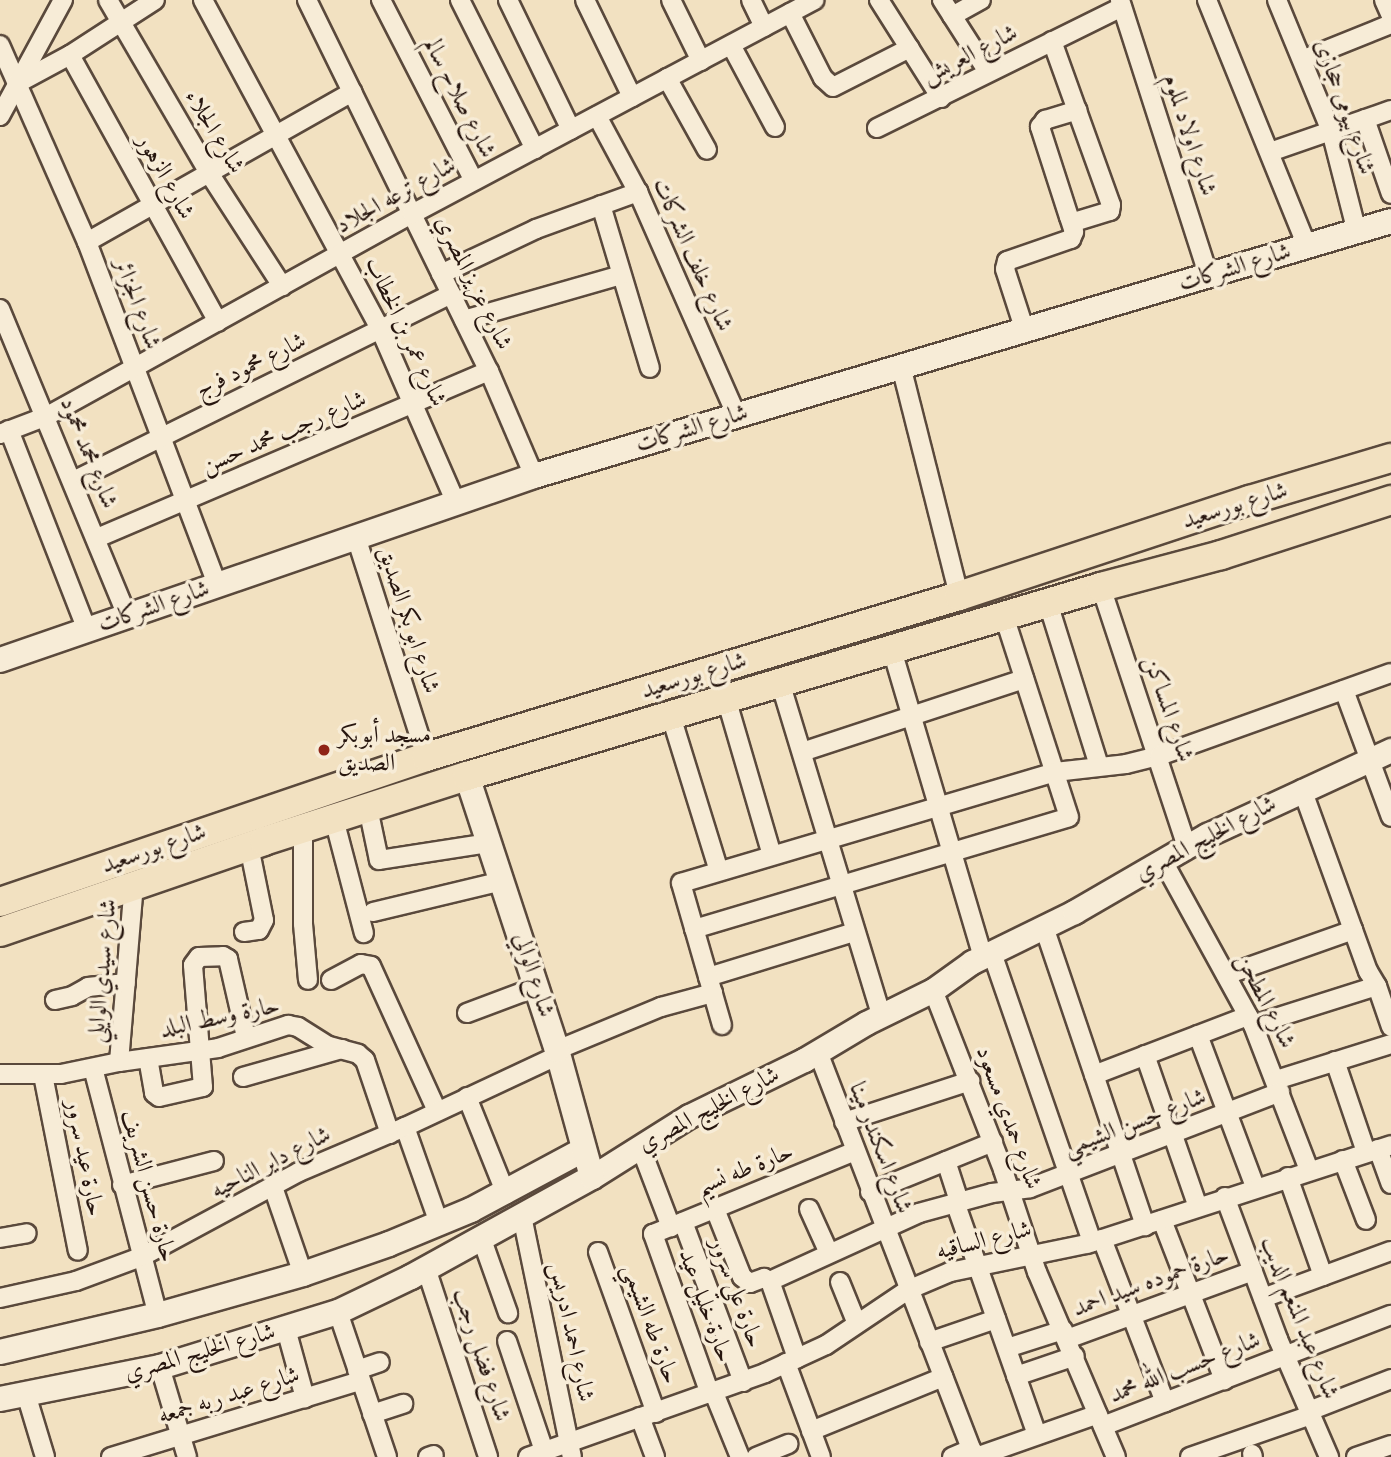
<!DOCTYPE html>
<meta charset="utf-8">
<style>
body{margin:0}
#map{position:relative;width:1391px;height:1457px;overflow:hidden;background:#f2e1c1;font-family:"IM FELL English",Amiri,serif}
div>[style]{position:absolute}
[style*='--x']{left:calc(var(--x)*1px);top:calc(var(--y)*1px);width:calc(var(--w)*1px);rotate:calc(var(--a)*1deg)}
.roads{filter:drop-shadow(2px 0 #5a493c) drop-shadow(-2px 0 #5a493c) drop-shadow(0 2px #5a493c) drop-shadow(0 -2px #5a493c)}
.minor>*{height:18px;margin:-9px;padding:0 9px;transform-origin:9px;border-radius:9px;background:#f7ecd7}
.tertiary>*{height:23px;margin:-11.5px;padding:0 11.5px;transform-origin:11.5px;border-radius:11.5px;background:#f7ecd7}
.secondary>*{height:24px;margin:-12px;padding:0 12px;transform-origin:12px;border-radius:12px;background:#f7ecd7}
.primary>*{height:28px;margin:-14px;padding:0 14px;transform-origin:14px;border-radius:14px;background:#f2e1c1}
.dots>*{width:19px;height:19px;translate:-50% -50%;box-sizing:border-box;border:4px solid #f7ecd7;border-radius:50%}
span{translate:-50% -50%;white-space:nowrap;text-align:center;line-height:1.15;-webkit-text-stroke:7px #f7ecd7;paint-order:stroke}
.street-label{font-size:24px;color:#27160f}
.poi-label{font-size:24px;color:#27160f}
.left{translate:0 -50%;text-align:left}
</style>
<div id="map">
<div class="roads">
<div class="minor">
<div style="--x:108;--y:0;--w:200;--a:59.7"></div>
<div style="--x:209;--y:173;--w:135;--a:57.1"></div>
<div style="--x:203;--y:0;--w:374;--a:61.7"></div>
<div style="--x:380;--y:329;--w:190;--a:66.4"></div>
<div style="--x:307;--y:0;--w:413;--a:63.9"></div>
<div style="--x:489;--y:371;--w:114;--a:66.8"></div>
<div style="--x:381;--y:0;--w:203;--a:62.8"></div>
<div style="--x:460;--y:0;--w:167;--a:63.3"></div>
<div style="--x:508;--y:0;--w:144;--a:64.1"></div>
<div style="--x:585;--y:0;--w:108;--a:64.1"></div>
<div style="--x:671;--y:0;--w:68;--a:63.8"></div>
<div style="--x:751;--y:0;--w:30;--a:64"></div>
<div style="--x:879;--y:0;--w:116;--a:57.7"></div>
<div style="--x:942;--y:0;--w:85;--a:57.4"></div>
<div style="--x:1120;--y:0;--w:291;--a:72.2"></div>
<div style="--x:1207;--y:0;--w:266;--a:67.9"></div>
<div style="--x:1277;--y:0;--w:142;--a:67.6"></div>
<div style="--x:1331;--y:131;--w:104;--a:75.6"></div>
<div style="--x:1384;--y:0;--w:17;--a:66"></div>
<div style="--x:790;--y:13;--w:73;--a:63.1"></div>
<div style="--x:823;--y:78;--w:13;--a:42"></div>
<div style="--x:833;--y:87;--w:86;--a:-26.9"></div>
<div style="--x:952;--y:16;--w:33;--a:-29"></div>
<div style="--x:1052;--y:41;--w:174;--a:70.2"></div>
<div style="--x:1111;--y:205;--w:6;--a:99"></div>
<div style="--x:1110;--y:211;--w:39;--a:163"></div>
<div style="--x:1073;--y:222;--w:6;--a:-129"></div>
<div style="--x:1069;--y:217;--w:95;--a:-107.9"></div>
<div style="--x:1040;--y:127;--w:9;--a:-54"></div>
<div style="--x:1045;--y:120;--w:34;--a:-17"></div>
<div style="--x:0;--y:45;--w:215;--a:66.2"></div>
<div style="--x:87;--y:242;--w:367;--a:69.2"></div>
<div style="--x:731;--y:45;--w:93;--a:61.8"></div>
<div style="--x:70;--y:55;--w:305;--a:61"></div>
<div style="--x:1304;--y:59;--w:94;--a:-21.9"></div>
<div style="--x:667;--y:78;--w:82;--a:60.9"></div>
<div style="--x:18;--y:83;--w:59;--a:-28.3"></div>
<div style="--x:70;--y:55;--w:101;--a:-32.9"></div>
<div style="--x:0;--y:116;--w:132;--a:-61.5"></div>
<div style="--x:597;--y:116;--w:86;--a:61.7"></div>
<div style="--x:638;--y:192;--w:245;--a:66.2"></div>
<div style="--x:1365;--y:119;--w:79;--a:70.9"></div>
<div style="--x:877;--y:128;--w:273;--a:-26.3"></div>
<div style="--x:1270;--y:152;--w:128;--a:-19.1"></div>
<div style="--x:601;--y:205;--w:170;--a:73.3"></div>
<div style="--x:87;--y:242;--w:305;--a:-29.5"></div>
<div style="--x:441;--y:274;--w:105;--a:-25.3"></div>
<div style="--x:536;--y:229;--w:109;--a:-19.9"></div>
<div style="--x:0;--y:309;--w:332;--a:67.5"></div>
<div style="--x:464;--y:320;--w:163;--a:-16"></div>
<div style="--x:1025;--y:331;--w:65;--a:-107.9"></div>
<div style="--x:1005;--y:269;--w:8;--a:-76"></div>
<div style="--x:1007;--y:261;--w:68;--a:-19"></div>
<div style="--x:1071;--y:239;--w:8;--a:-67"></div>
<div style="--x:1074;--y:232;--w:13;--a:-108"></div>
<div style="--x:901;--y:366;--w:237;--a:75.8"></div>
<div style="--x:9;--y:430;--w:215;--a:68.7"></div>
<div style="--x:0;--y:434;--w:50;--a:-21"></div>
<div style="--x:47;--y:416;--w:417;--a:-29"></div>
<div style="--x:412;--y:214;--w:456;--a:-28"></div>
<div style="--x:73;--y:481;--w:422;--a:-26.3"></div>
<div style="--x:356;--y:537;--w:231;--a:72.3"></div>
<div style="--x:97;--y:538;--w:426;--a:-23.1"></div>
<div style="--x:1101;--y:587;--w:274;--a:71.7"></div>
<div style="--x:1048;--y:603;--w:171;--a:72.6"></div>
<div style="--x:892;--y:650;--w:320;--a:73.5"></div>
<div style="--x:780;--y:682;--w:348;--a:73.1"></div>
<div style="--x:1344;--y:690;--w:135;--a:69.7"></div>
<div style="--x:726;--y:698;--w:164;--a:73.7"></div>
<div style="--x:670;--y:713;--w:165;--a:72.8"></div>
<div style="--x:802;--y:752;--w:234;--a:-18.2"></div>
<div style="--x:1302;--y:789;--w:194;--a:70.1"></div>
<div style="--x:1368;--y:971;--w:17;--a:59"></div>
<div style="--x:1377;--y:986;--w:43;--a:71.1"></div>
<div style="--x:368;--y:808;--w:53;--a:78.1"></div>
<div style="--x:379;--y:860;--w:111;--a:-8.8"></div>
<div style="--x:334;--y:819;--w:118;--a:75.3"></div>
<div style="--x:303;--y:829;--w:95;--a:90"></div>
<div style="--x:303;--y:924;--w:56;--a:84.9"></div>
<div style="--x:1163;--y:861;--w:187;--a:61.2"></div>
<div style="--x:1253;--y:1025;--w:155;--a:68.9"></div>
<div style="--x:373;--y:912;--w:133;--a:-13.5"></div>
<div style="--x:1044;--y:927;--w:316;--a:71.3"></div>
<div style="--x:694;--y:929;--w:391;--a:-16.6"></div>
<div style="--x:1069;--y:817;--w:211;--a:-107.9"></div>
<div style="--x:244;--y:932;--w:15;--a:-8"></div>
<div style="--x:259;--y:930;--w:11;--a:-63"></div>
<div style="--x:264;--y:920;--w:76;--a:-101.5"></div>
<div style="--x:992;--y:953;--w:306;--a:70.9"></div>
<div style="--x:1226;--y:975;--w:135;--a:-19.5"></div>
<div style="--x:708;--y:977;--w:153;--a:-17.1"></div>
<div style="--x:331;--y:980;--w:34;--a:-28"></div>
<div style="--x:361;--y:964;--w:10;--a:11"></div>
<div style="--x:371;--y:966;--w:159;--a:65.5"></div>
<div style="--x:933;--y:990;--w:193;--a:68.7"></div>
<div style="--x:1003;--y:1170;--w:108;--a:71.6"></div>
<div style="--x:1037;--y:1272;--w:201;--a:66.9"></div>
<div style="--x:55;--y:1000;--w:17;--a:-13"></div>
<div style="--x:72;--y:996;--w:18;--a:-29"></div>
<div style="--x:88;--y:987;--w:38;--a:-6"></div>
<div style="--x:467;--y:1013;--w:74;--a:-20.6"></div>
<div style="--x:722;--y:1025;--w:148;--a:-106.1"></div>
<div style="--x:681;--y:883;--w:390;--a:-16.5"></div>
<div style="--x:1055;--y:772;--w:71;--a:-6.4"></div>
<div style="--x:1126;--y:764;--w:34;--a:-14"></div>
<div style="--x:1159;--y:756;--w:246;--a:-19.7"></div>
<div style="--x:1253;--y:1025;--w:130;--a:-17.5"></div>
<div style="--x:1198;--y:1035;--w:162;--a:69.4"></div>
<div style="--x:557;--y:1050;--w:113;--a:-22.5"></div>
<div style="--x:661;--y:1007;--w:54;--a:-15.1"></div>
<div style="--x:818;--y:1052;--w:434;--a:68.9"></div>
<div style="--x:1145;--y:1055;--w:161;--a:70.8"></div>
<div style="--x:148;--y:1058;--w:36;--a:80"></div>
<div style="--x:154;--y:1093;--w:6;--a:39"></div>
<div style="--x:159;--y:1097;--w:45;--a:-12.8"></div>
<div style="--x:203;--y:1087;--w:122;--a:-94.7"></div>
<div style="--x:193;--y:965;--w:10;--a:-53"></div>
<div style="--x:199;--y:957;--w:24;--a:-2"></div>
<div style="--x:223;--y:956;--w:6;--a:31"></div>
<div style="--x:228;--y:959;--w:80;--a:77"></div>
<div style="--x:1335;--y:1061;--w:96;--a:71.2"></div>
<div style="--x:119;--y:1062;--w:178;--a:-85.2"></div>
<div style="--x:93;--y:1068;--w:255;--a:75.3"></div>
<div style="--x:0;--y:1074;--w:61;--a:0"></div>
<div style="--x:61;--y:1074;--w:59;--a:-11.7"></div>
<div style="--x:119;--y:1062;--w:100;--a:-8"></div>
<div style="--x:218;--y:1048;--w:74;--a:-18.2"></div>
<div style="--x:288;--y:1025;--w:10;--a:11"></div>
<div style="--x:298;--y:1027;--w:36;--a:32"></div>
<div style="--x:329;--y:1046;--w:30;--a:15"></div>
<div style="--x:358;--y:1054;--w:9;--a:41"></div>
<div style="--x:365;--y:1060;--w:78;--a:71.3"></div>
<div style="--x:43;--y:1075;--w:179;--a:78.8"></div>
<div style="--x:1094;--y:1075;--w:165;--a:-21"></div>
<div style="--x:243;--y:1077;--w:103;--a:-15.8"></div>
<div style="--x:1276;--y:1080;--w:121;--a:-17.4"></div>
<div style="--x:467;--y:1097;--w:105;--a:68.1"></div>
<div style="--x:844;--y:1122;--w:133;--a:-18"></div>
<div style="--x:405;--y:1127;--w:102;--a:70.5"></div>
<div style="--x:640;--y:1146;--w:87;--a:69.1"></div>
<div style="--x:1378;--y:1149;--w:37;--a:70"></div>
<div style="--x:1343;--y:1160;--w:64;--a:69"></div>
<div style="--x:946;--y:1161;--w:42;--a:72"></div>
<div style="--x:1288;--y:1177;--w:105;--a:70.5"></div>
<div style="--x:122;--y:1185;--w:95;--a:-14.6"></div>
<div style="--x:273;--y:1187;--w:92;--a:71"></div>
<div style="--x:870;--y:1192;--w:133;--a:-22.1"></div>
<div style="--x:1225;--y:1197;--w:152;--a:69.5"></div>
<div style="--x:1278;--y:1339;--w:129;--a:66.6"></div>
<div style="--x:955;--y:1202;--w:247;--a:70.6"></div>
<div style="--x:715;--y:1209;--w:73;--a:68.3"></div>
<div style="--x:742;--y:1277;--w:10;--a:37"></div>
<div style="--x:750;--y:1283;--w:15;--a:-20"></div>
<div style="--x:764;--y:1278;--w:7;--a:27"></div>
<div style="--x:809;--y:1209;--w:48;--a:65.6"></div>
<div style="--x:522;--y:1216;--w:246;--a:78.3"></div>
<div style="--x:1162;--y:1220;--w:172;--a:68.8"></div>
<div style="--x:683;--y:1222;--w:171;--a:69.4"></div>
<div style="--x:481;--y:1237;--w:81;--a:70.4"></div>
<div style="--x:0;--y:1238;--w:27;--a:-10"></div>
<div style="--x:1102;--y:1239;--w:175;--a:68.9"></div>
<div style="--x:598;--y:1252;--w:171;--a:70.2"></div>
<div style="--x:426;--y:1268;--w:199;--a:71.8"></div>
<div style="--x:770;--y:1281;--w:164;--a:-24.5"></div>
<div style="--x:919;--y:1213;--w:76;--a:-15.3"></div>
<div style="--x:992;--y:1193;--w:38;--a:-7"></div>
<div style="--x:1030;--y:1188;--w:268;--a:-21"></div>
<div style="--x:770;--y:1281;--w:82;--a:70.7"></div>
<div style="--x:840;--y:1282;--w:45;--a:68"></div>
<div style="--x:0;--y:1298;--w:78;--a:-12.6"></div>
<div style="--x:76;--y:1281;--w:69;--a:-20.3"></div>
<div style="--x:141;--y:1257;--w:179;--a:-28.3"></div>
<div style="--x:299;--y:1172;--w:115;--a:-23"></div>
<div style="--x:405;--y:1127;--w:170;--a:-25.1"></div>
<div style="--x:1263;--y:1298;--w:136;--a:-20.2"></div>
<div style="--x:338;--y:1312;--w:153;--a:71.3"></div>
<div style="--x:286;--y:1329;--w:72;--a:74.6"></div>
<div style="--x:1067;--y:1339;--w:198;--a:-20.1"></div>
<div style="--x:507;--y:1341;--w:116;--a:71.4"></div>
<div style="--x:929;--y:1342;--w:71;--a:-18.9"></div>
<div style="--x:1007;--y:1348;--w:59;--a:-17.8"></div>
<div style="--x:786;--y:1363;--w:100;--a:69.6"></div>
<div style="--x:160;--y:1367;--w:94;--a:73.3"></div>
<div style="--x:357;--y:1370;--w:24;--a:-19"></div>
<div style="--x:1016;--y:1376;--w:62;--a:-18.7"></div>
<div style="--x:714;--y:1393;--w:69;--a:67.9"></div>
<div style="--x:26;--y:1394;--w:66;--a:73.2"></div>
<div style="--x:710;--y:1394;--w:170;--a:-109.6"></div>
<div style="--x:653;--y:1234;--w:218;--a:-22.3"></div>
<div style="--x:1309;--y:1411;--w:88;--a:-21.3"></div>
<div style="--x:372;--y:1414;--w:33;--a:-18"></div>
<div style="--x:640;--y:1417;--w:43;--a:69.4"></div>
<div style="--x:1103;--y:1426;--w:309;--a:-21.1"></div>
<div style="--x:811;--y:1431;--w:143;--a:-22.2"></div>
<div style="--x:1252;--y:1454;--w:3;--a:72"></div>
<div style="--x:111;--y:1457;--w:260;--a:-17"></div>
<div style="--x:428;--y:1457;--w:6;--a:-18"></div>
<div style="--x:528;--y:1457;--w:251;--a:-19.5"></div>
<div style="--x:765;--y:1373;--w:67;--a:-24.7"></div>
<div style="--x:826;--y:1345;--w:99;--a:-33.9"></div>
<div style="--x:908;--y:1290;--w:46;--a:-23.2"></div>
<div style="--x:950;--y:1272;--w:140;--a:-11.6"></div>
<div style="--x:1087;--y:1244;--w:320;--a:-18"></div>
<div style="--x:756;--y:1457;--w:35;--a:-22"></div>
<div style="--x:952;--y:1457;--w:21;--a:-23"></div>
<div style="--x:976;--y:1457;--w:129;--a:-19.4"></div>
<div style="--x:1190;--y:1457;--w:128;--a:-19.1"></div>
<div style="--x:1356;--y:1457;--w:37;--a:-19"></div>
</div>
<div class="tertiary">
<div style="--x:592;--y:1177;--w:115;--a:-32.2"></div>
<div style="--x:689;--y:1116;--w:128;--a:-26"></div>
<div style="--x:804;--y:1060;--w:72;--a:-30.8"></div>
<div style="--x:866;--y:1023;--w:75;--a:-26.2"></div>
<div style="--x:933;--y:990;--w:48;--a:-35.7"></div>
<div style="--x:972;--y:962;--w:114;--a:-26.1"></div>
<div style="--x:1074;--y:912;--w:154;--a:-30.1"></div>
<div style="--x:1207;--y:835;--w:203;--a:-24.8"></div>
</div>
<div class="secondary">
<div style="--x:0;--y:660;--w:565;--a:-19.01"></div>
<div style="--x:534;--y:476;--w:894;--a:-16.57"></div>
<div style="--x:0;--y:1352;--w:162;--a:-13.2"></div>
<div style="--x:158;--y:1315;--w:151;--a:-15.8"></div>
<div style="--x:303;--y:1274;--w:91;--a:-19.2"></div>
<div style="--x:389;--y:1244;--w:89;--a:-22.5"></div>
<div style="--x:471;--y:1210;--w:127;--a:-28.2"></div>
<div style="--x:0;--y:1399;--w:163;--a:-11.3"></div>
<div style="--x:160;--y:1367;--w:186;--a:-17.2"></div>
<div style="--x:338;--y:1312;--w:81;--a:-25.6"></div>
<div style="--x:411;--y:1277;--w:207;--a:-28.9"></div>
<div style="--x:592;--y:1177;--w:132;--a:-105.4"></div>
<div style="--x:557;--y:1050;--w:288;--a:-108.2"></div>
</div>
<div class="primary">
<div style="--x:0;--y:902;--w:450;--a:-18.8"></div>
<div style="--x:426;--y:757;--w:557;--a:-16.81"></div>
<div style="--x:959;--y:596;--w:306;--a:-18.3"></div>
<div style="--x:1250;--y:500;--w:147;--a:-16.6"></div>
<div style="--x:0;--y:932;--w:279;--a:-19"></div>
<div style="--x:264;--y:841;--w:213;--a:-17.8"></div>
<div style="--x:467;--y:776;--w:662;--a:-16.6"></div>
<div style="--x:1101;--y:587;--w:124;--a:-14.9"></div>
<div style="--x:1221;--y:555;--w:179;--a:-17.9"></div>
</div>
</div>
<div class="dots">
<div style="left:324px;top:750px;background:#8f2418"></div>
</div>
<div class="street-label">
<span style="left:970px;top:55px;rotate:-27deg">شارع العريش</span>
<span style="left:459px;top:98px;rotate:63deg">شارع صلاح سالم</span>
<span style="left:1344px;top:107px;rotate:71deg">شارع بيومى حجازى</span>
<span style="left:214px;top:132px;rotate:59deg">شارع الجلاء</span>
<span style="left:1189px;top:135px;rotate:72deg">شارع اولاد لملوم</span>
<span style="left:165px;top:177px;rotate:61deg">شارع الزهور</span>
<span style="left:396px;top:196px;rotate:-29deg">شارع ترعه الجلاد</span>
<span style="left:692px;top:255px;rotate:66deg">شارع خلف الشركات</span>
<span style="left:1235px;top:268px;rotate:-17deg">شارع الشركات</span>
<span style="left:473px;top:283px;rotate:64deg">شارع عزيز المصري</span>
<span style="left:137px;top:304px;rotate:70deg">شارع الجزائر</span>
<span style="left:405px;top:332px;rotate:65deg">شارع عمر بن الخطاب</span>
<span style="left:251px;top:366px;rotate:-26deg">شارع محمود فرج</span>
<span style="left:692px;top:429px;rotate:-17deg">شارع الشركات</span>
<span style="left:284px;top:433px;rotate:-23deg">شارع رجب محمد حسن</span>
<span style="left:88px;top:453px;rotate:68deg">شارع محمد محمود</span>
<span style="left:1235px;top:506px;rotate:-17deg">شارع بورسعيد</span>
<span style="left:154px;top:607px;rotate:-19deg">شارع الشركات</span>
<span style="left:408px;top:620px;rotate:72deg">شارع ابو بكر الصديق</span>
<span style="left:694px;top:676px;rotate:-17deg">شارع بورسعيد</span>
<span style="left:1168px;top:709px;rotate:71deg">شارع المساكن</span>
<span style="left:1206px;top:839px;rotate:-28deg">شارع الخليج المصري</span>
<span style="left:154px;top:849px;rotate:-19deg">شارع بورسعيد</span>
<span style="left:103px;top:971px;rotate:-85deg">شارع سيدي الوايلي</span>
<span style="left:533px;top:975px;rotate:72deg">شارع الوالي</span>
<span style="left:1265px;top:1001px;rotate:63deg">شارع المطحن</span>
<span style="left:220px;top:1018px;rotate:-12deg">حارة وسط البلد</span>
<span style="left:709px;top:1110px;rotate:-28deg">شارع الخليج المصري</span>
<span style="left:1008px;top:1118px;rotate:70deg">شارع حمدي مسعود</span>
<span style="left:1135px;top:1123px;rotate:-21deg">شارع حسن الشيمي</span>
<span style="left:880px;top:1148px;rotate:69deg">شارع اسكندر مينا</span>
<span style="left:84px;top:1158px;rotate:79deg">حارة عيد سرور</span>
<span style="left:271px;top:1163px;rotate:-27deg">شارع داير الناحيه</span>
<span style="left:745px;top:1170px;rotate:-22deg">حارة طه نسيم</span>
<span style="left:148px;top:1186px;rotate:75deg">حارة حسن الشريف</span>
<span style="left:984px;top:1241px;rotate:-14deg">شارع الساقيه</span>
<span style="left:1151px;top:1282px;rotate:-20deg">حارة حموده سيد احمد</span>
<span style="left:736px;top:1293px;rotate:70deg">حارة علي سرور</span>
<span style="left:705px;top:1306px;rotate:70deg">حارة خليل عيد</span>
<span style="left:1299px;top:1318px;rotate:68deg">شارع عبد المنعم الديب</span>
<span style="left:650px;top:1324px;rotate:70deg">حارة طه الشيمي</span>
<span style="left:571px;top:1332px;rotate:78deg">شارع احمد ادريس</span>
<span style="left:200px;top:1353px;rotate:-16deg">شارع الخليج المصري</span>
<span style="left:481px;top:1355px;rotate:72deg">شارع فضل رجب</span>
<span style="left:1185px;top:1368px;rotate:-21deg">شارع حسب الله محمد</span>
<span style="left:229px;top:1396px;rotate:-17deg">شارع عبد ربه جمعه</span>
</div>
<div class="poi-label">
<span class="left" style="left:338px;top:750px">مسجد أبوبكر<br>الصديق</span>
</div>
</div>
